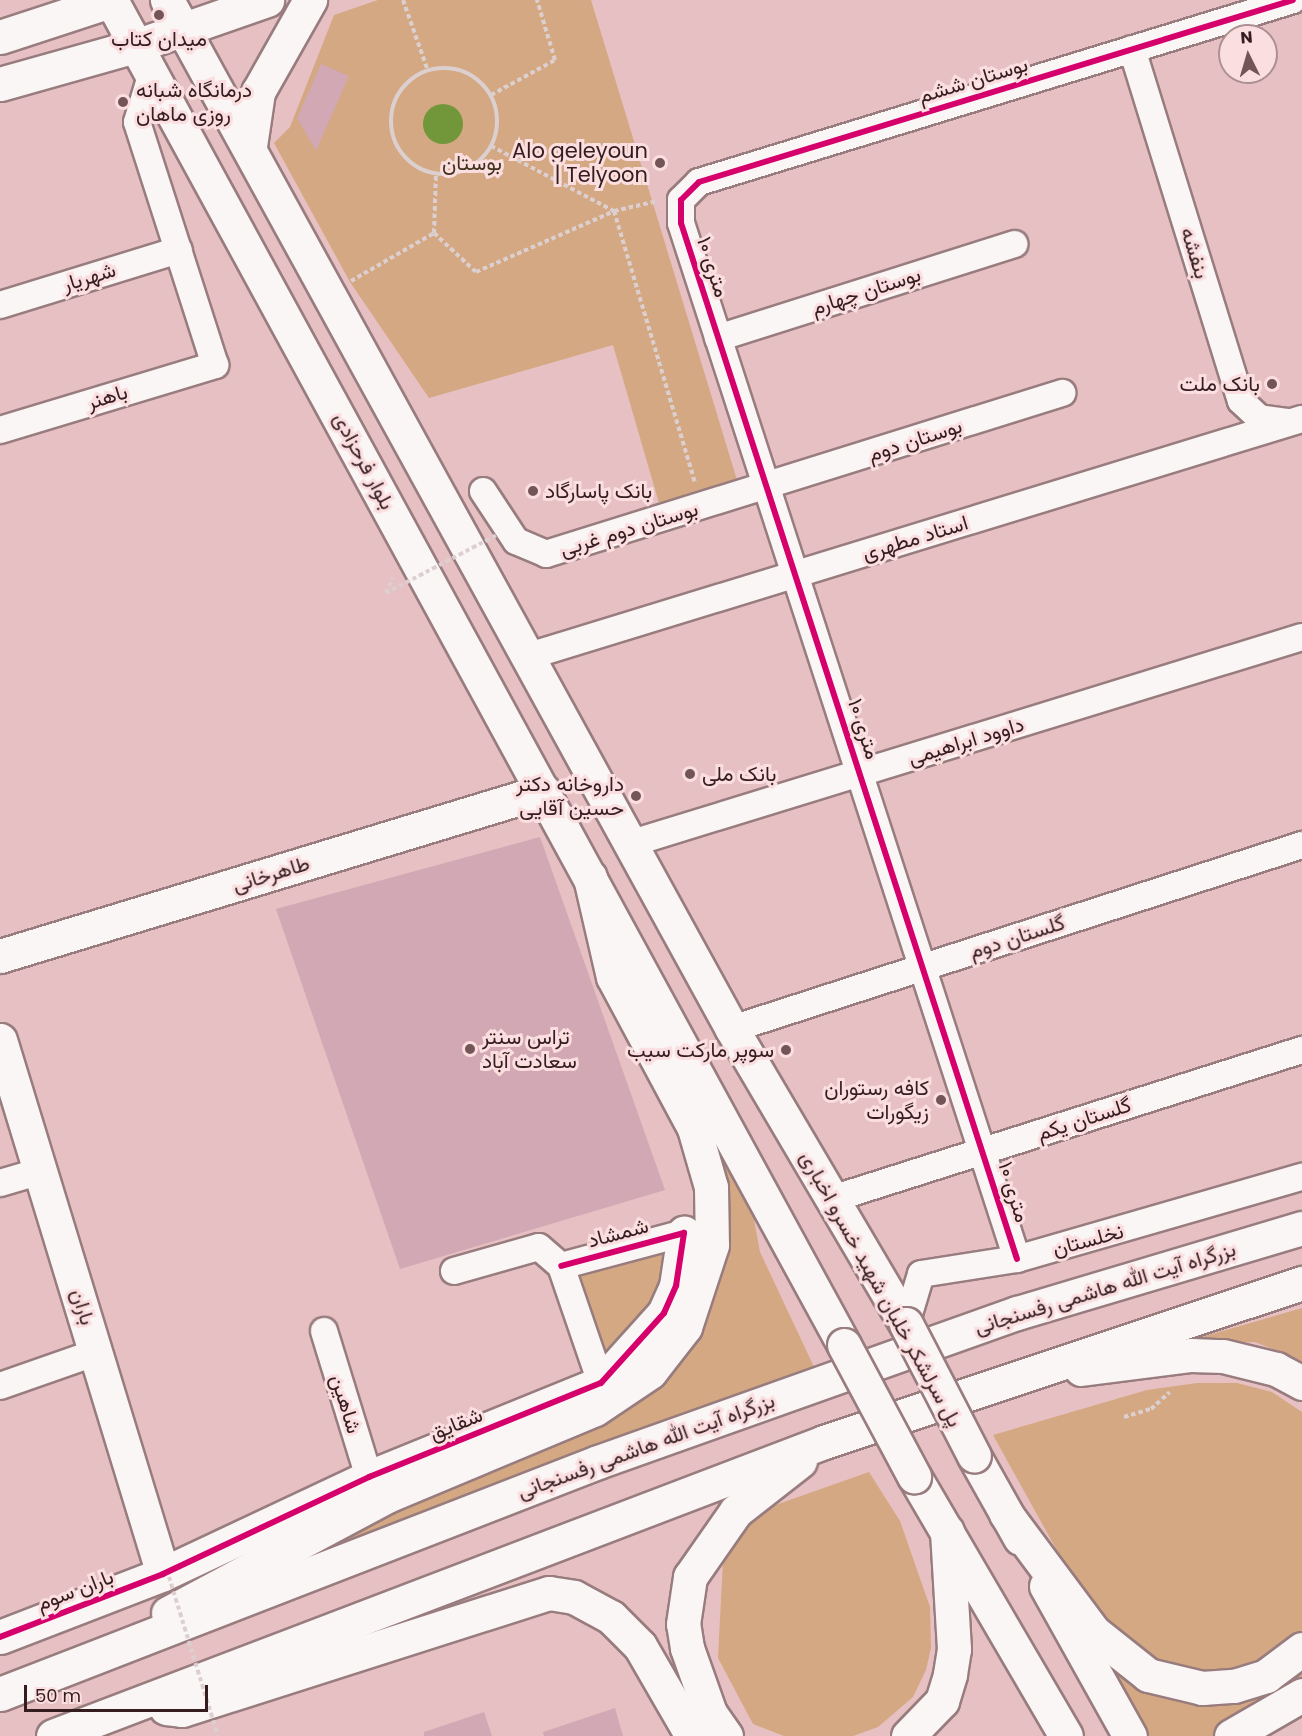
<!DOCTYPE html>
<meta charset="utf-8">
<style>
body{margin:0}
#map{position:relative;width:1302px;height:1736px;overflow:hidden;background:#e6c0c2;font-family:Poppins,Vazirmatn,sans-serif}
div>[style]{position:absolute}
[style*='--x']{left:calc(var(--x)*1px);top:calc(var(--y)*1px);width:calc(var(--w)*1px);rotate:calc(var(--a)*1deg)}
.green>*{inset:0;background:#d4a882}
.water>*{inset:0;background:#72973a}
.round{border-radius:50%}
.building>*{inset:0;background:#d1a8b3}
.path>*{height:4px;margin-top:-2px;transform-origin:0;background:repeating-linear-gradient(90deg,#dccfd0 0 4.5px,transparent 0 7.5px)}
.path>.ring{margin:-2px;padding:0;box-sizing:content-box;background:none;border:4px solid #dccfd0;border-radius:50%}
.roads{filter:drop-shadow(2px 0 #987c7e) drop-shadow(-2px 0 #987c7e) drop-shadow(0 2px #987c7e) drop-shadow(0 -2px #987c7e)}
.minor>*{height:26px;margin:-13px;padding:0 13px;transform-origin:13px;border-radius:13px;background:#fbf6f6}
.tertiary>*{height:33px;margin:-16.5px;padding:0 16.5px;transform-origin:16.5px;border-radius:16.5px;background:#fbf6f6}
.secondary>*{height:33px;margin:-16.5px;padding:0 16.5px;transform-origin:16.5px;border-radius:16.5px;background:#fbf6f6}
.trunk>*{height:33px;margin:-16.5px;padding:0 16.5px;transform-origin:16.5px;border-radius:16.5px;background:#fbf6f6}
.path-bridge>*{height:4px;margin-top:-2px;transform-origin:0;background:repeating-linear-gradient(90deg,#dccfd0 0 4.5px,transparent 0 7.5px)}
.bridges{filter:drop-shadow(2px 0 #987c7e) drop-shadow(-2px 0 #987c7e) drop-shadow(0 2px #987c7e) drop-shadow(0 -2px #987c7e)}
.secondary-bridge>*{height:33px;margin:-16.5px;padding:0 16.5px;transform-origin:16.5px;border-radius:16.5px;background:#fbf6f6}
.cycleway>*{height:6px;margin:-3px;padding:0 3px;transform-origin:3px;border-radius:3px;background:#d6006c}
.dots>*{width:16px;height:16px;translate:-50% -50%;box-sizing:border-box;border:3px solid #fbdedf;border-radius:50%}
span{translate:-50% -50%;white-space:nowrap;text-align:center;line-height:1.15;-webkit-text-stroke:6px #fbdedf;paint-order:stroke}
.poi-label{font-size:21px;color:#351c1e}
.left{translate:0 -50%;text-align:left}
.right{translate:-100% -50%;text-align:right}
.street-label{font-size:21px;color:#351c1e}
.park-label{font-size:21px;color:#3f311c}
.north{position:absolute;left:1218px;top:24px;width:60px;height:60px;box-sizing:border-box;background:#fbdedf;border:2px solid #ac9092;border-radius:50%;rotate:355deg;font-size:16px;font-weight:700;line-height:24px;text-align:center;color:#351c1e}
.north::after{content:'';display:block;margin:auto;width:21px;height:27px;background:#735557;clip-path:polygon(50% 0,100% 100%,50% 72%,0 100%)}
.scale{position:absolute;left:24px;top:1685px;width:184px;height:27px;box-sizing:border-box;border:3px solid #351c1e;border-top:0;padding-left:8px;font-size:18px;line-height:21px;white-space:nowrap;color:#351c1e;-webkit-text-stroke:4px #fbdedf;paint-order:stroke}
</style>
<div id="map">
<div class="green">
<div style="clip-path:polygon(378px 0,591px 0,737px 480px,659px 503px,613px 345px,429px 398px,350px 282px,274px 143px,290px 127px,334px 15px)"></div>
<div style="clip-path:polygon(659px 1042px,752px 1209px,760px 1252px,815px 1369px,200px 1601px,484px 1462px,718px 1255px)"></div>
<div style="clip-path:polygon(659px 1246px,671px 1272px,661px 1297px,604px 1356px,580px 1288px,582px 1269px)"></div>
<div style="clip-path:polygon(1302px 1308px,1302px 1361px,1255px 1342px,1174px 1345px)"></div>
<div style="clip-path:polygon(1197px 1383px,1237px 1383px,1272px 1392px,1302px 1412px,1302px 1635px,1263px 1665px,1220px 1677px,1147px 1664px,1091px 1612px,993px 1435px,1147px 1390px)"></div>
<div style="clip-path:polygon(869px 1472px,900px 1521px,930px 1607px,931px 1648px,926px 1670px,913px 1697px,878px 1727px,853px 1736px,784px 1736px,753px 1724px,718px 1658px,723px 1560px,753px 1513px)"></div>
<div style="clip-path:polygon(1107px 1665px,1152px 1693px,1302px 1667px,1302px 1682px,1219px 1736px,1146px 1736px)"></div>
</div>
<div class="water">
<div class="round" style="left:423px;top:104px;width:40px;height:40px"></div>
</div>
<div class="building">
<div style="clip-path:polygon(321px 64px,349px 76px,316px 151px,297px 118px)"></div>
<div style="clip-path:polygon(540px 837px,665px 1190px,400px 1269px,276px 909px)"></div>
<div style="clip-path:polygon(615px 1708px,623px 1736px,544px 1736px,543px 1732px)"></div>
<div style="clip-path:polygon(484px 1712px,492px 1736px,424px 1736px,424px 1732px)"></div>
</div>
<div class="path">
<div style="--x:403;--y:0;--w:75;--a:70.6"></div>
<div class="ring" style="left:391px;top:68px;width:102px;height:102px"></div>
<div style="--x:491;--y:95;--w:73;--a:-28.7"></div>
<div style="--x:555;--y:60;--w:63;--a:-106.7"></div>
<div style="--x:491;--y:146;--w:139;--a:27.9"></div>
<div style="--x:614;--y:211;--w:284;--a:73.4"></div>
<div style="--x:434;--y:233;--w:57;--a:42.9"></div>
<div style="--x:476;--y:272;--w:151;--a:-23.8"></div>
<div style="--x:614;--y:211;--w:45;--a:-12.8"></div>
<div style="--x:351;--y:281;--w:96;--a:-30"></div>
<div style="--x:434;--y:233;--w:59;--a:-88.1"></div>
<div style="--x:386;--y:593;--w:17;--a:-66"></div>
<div style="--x:1124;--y:1417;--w:28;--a:-17"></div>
<div style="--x:1151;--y:1409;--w:25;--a:-42"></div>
</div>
<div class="roads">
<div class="minor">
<div style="--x:1132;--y:49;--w:368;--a:72.8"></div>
<div style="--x:1241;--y:401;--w:25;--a:43"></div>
<div style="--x:1259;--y:418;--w:30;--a:8"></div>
<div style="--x:0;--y:305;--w:187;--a:-17.1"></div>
<div style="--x:718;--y:338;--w:311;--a:-17.6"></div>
<div style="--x:0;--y:430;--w:225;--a:-16.8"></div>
<div style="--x:215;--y:365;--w:255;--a:-107.8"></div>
<div style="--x:137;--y:122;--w:48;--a:-73.1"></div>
<div style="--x:483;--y:491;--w:60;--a:56.6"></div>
<div style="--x:516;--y:541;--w:33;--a:23"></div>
<div style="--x:546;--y:554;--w:541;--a:-17.33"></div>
<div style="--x:529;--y:656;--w:809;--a:-17.05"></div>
<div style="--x:629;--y:844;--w:704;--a:-17.1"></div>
<div style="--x:732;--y:1029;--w:599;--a:-17.89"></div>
<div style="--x:0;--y:1183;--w:43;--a:-16.3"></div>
<div style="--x:832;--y:1199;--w:493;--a:-17.6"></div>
<div style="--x:1017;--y:1259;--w:1089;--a:-107.97"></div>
<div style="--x:681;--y:223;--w:23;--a:-90"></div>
<div style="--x:681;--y:200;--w:25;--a:-45"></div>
<div style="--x:699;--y:182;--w:621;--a:-17.03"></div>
<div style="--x:561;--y:1266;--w:127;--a:-15"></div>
<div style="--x:561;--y:1266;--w:124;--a:71.1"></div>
<div style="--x:454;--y:1271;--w:88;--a:-15.8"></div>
<div style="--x:539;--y:1247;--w:29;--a:41"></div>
<div style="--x:906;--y:1324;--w:52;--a:-73.3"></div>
<div style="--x:921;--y:1274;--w:97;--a:-8.9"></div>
<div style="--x:1017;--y:1259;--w:297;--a:-16.1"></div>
<div style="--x:324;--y:1331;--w:153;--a:72.9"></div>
<div style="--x:0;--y:1386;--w:103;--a:-19.3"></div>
</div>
<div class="tertiary">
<div style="--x:0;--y:956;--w:568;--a:-16.9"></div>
<div style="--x:0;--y:1040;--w:558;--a:73.03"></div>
<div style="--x:0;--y:1637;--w:175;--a:-21.1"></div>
<div style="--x:163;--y:1574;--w:228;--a:-25.2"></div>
<div style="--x:369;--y:1477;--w:250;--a:-22.1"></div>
<div style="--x:601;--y:1383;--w:94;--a:-48"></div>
<div style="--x:664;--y:1313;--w:30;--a:-66"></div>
<div style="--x:676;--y:1286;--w:54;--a:-81.4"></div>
</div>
<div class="secondary">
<div style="--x:111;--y:0;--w:1532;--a:61.41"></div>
<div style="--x:167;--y:0;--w:1174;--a:61.23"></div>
<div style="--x:732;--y:1029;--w:342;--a:59.5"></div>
<div style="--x:0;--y:37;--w:119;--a:-18.1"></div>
<div style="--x:0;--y:84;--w:140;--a:-15.7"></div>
<div style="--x:135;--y:46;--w:140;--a:-19.2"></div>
<div style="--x:250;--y:146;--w:55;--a:-81.6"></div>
<div style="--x:258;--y:92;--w:106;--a:-60.5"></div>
<div style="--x:974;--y:1456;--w:94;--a:60.7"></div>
<div style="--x:914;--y:1476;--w:301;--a:59.7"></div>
<div style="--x:1046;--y:1586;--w:172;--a:60.8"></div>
</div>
<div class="trunk">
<div style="--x:1081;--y:1369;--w:111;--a:-7.3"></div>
<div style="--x:1191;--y:1355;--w:32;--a:2"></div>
<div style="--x:1223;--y:1356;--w:55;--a:13.8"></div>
<div style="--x:1276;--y:1369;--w:30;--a:28"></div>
<div style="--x:1006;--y:1514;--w:147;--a:53.3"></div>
<div style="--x:1094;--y:1632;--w:69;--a:38.5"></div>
<div style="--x:1148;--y:1675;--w:56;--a:13.5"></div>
<div style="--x:1202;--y:1688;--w:32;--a:-4"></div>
<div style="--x:1234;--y:1686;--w:34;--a:-17"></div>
<div style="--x:1266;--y:1676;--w:45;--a:-36.9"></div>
<div style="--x:168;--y:1613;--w:248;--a:-28.1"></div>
<div style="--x:387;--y:1496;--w:225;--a:-22.7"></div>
<div style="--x:595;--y:1409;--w:66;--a:-33.9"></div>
<div style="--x:650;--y:1372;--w:57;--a:-52.1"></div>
<div style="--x:685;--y:1327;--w:86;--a:-71.8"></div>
<div style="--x:712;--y:1245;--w:58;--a:-91"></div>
<div style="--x:711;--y:1187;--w:61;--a:-106.1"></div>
<div style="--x:694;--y:1128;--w:171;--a:-118.2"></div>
<div style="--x:613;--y:977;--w:103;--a:-103"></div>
<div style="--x:0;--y:1694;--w:641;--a:-21.2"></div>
<div style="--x:598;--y:1462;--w:445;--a:-19.6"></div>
<div style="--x:1017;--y:1313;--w:297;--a:-16.6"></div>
<div style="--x:166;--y:1708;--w:16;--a:7"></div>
<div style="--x:182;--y:1710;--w:385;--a:-17.7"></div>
<div style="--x:549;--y:1593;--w:25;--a:9"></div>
<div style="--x:574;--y:1597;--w:42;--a:28.4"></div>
<div style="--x:611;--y:1617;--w:41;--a:45"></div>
<div style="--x:640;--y:1646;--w:104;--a:60"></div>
<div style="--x:53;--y:1736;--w:825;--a:-20.87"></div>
<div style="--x:824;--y:1442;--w:504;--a:-18.4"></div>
<div style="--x:726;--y:1736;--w:28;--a:-125"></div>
<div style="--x:710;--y:1713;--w:69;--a:-109.5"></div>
<div style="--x:687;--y:1648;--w:24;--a:-99"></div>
<div style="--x:683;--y:1624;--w:48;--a:-81.5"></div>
<div style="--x:690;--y:1577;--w:80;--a:-55.1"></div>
<div style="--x:736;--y:1511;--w:81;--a:-38"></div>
<div style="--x:908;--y:1736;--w:49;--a:-45.8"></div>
<div style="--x:942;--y:1701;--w:28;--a:-73"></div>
<div style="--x:950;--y:1674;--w:25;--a:-81"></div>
<div style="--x:954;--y:1649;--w:118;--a:-93.4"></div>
<div style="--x:1231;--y:1736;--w:82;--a:-30"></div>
</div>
</div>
<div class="path-bridge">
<div style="--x:386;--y:593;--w:125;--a:-27.6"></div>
<div style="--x:169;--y:1577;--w:166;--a:72.9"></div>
</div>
<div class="bridges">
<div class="secondary-bridge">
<div style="--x:906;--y:1324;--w:148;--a:62.7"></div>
<div style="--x:844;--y:1345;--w:149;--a:61.9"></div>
</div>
</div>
<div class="cycleway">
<div style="--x:1017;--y:1259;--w:1089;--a:-107.97"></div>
<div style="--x:681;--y:223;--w:23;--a:-90"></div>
<div style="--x:681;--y:200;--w:25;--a:-45"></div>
<div style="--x:699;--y:182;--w:621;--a:-17.03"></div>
<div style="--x:0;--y:1637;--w:175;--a:-21.1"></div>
<div style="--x:163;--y:1574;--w:228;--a:-25.2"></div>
<div style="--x:369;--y:1477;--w:250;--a:-22.1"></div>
<div style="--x:601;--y:1383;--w:94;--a:-48"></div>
<div style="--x:664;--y:1313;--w:30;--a:-66"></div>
<div style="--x:676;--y:1286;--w:54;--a:-81.4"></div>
<div style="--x:684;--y:1233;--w:127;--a:165"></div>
</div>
<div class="dots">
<div style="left:159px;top:15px;background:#735557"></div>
<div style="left:123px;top:102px;background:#735557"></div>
<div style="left:660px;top:163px;background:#735557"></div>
<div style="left:1272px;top:384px;background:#735557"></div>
<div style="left:533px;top:491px;background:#735557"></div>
<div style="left:690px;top:774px;background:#735557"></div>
<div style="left:636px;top:796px;background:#735557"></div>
<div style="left:470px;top:1049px;background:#735557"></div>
<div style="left:786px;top:1050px;background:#735557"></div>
<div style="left:941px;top:1100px;background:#735557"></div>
</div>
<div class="poi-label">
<span style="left:159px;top:39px">میدان کتاب</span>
<span class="left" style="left:136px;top:102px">درمانگاه شبانه<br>روزی ماهان</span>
<span class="right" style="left:648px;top:163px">Alo geleyoun<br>| Telyoon</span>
<span class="right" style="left:1260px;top:384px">بانک ملت</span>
<span class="left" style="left:545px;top:491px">بانک پاسارگاد</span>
<span class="left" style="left:702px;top:774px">بانک ملی</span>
<span class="right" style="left:624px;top:796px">داروخانه دکتر<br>حسین آقایی</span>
<span class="left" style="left:482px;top:1049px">تراس سنتر<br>سعادت آباد</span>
<span class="right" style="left:774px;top:1050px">سوپر مارکت سیب</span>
<span class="right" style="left:929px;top:1100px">کافه رستوران<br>زیگورات</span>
</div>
<div class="street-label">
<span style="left:973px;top:80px;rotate:-17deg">بوستان ششم</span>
<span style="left:1195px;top:253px;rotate:73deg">بنفشه</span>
<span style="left:713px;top:267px;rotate:72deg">۱۰ متری</span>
<span style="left:89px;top:277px;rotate:-17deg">شهریار</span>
<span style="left:866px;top:291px;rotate:-18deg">بوستان چهارم</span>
<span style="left:107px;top:397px;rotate:-17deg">باهنر</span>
<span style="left:915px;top:440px;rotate:-18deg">بوستان دوم</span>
<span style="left:364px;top:461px;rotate:62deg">بلوار فرحزادی</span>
<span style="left:629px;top:529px;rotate:-17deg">بوستان دوم غربی</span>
<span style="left:915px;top:538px;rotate:-17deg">استاد مطهری</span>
<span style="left:864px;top:729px;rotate:72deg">۱۰ متری</span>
<span style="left:966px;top:741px;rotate:-17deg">داوود ابراهیمی</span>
<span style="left:271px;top:874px;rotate:-17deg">طاهرخانی</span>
<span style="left:1017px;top:937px;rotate:-18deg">گلستان دوم</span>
<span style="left:1084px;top:1119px;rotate:-18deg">گلستان یکم</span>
<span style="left:1014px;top:1192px;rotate:73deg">۱۰ متری</span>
<span style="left:618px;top:1233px;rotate:-15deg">شمشاد</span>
<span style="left:1088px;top:1240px;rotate:-15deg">نخلستان</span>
<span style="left:1105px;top:1288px;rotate:-17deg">بزرگراه آیت الله هاشمی رفسنجانی</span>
<span style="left:881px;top:1289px;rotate:61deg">پل سرلشکر خلبان شهید خسرو اخباری</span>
<span style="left:83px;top:1307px;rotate:73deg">باران</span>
<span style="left:346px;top:1404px;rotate:73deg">شاهین</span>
<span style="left:456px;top:1424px;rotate:-22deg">شقایق</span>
<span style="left:646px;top:1446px;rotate:-20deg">بزرگراه آیت الله هاشمی رفسنجانی</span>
<span style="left:75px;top:1590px;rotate:-21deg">باران سوم</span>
</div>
<div class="park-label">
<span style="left:472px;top:163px">بوستان</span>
</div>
<div class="north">N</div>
<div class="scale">50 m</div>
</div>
